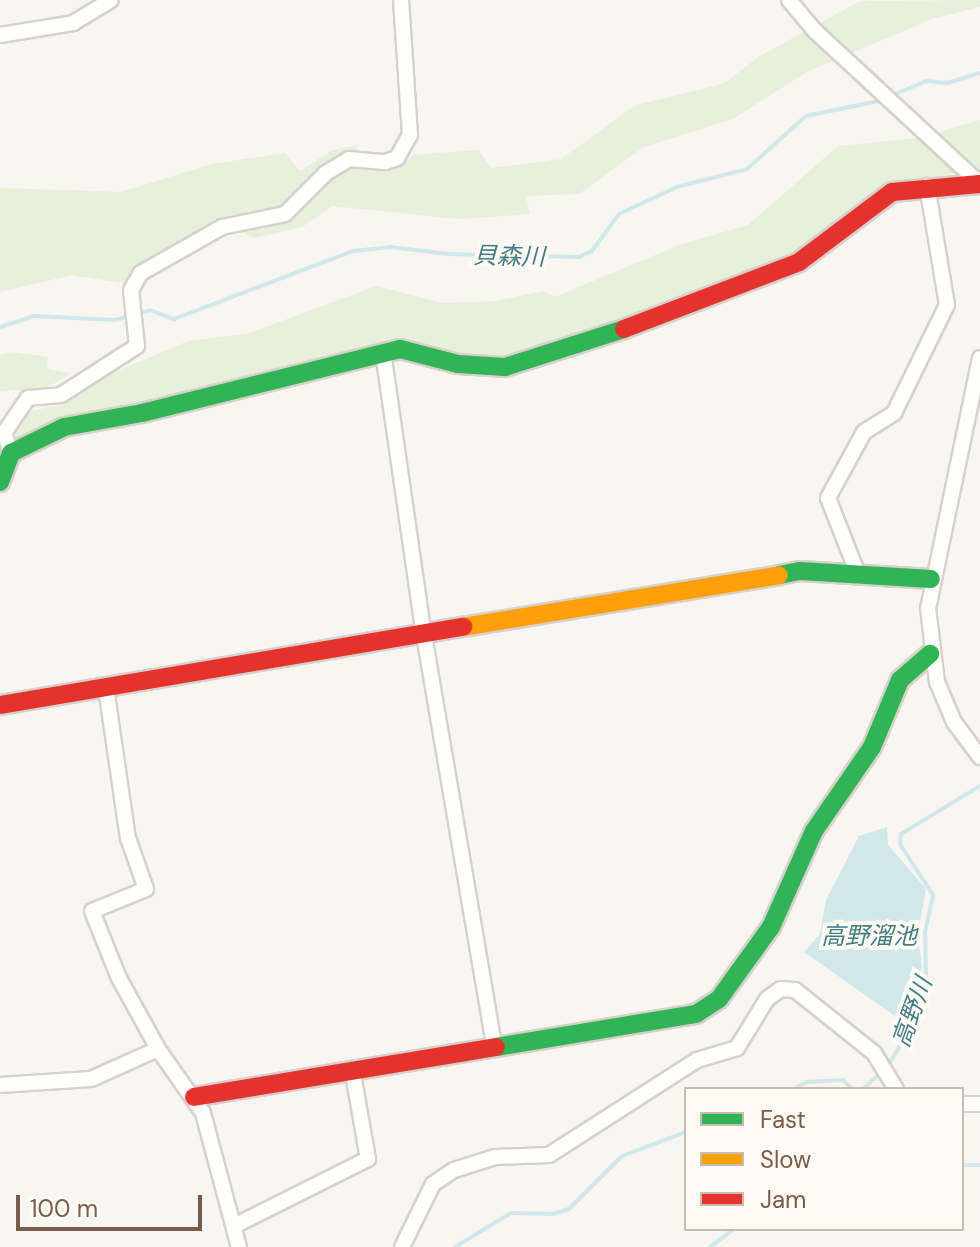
<!DOCTYPE html>
<meta charset="utf-8">
<style>
body{margin:0}
#map{position:relative;width:980px;height:1247px;overflow:hidden;background:#f9f5f0;font-family:"DM Sans","Noto Sans JP",sans-serif}
div>[style]{position:absolute}
[style*='--x']{left:calc(var(--x)*1px);top:calc(var(--y)*1px);width:calc(var(--w)*1px);rotate:calc(var(--a)*1deg)}
.green>*{inset:0;background:#e7f0db}
.water>*{inset:0;background:#d0e8ea}
.stream>*{height:4px;margin:-2px;padding:0 2px;transform-origin:2px;border-radius:2px;background:#d0e8ea}
.roads{filter:drop-shadow(2px 0 #d7d1cb) drop-shadow(-2px 0 #d7d1cb) drop-shadow(0 2px #d7d1cb) drop-shadow(0 -2px #d7d1cb)}
.street>*{height:14px;margin:-7px;padding:0 7px;transform-origin:7px;border-radius:7px;background:#fefefd}
.fast>*{height:18px;margin:-9px;padding:0 9px;transform-origin:9px;border-radius:9px;background:#30b455}
.slow>*{height:18px;margin:-9px;padding:0 9px;transform-origin:9px;border-radius:9px;background:#ff9f0a}
.jam>*{height:18px;margin:-9px;padding:0 9px;transform-origin:9px;border-radius:9px;background:#e5322d}
span{translate:-50% -50%;white-space:nowrap;text-align:center;line-height:1.15;-webkit-text-stroke:8px #fffaf3;paint-order:stroke}
.water-label{font-size:24px;color:#437c86;font-style:italic}
.legend{position:absolute;left:684px;top:1087px;width:280px;height:144px;box-sizing:border-box;background:#fffaf3;border:2px solid #cabbb1;margin:0;padding:10px 14px;list-style:none;font-size:24px;color:#7a5c4d}
.legend li{display:flex;align-items:center;gap:16px;height:40px}
.legend b{width:40px;border:2px solid #cabbb1}
.scale{position:absolute;left:16px;top:1195px;width:186px;height:36px;box-sizing:border-box;border:4px solid #7a5c4d;border-top:0;padding-left:10px;font-size:24px;line-height:28px;white-space:nowrap;color:#7a5c4d;-webkit-text-stroke:6px #fffaf3;paint-order:stroke}
</style>
<div id="map">
<div class="green">
<div style="clip-path:polygon(980px 0,980px 7px,932px 19px,807px 72px,733px 119px,644px 147px,579px 194px,526px 196px,530px 214px,459px 219px,332px 206px,302px 227px,255px 238px,217px 221px,137px 268px,122px 283px,72px 275px,0 292px,0 188px,121px 192px,212px 164px,285px 153px,300px 171px,333px 150px,357px 145px,358px 166px,404px 165px,413px 155px,479px 150px,491px 168px,561px 159px,636px 105px,723px 84px,760px 56px,860px 1px)"></div>
<div style="clip-path:polygon(980px 120px,980px 170px,888px 184px,799px 254px,590px 337px,504px 360px,461px 359px,401px 342px,15px 441px,18px 422px,29px 411px,62px 405px,101px 378px,188px 341px,247px 334px,376px 286px,443px 303px,496px 301px,543px 291px,555px 297px,679px 245px,748px 225px,838px 146px,918px 138px)"></div>
<div style="clip-path:polygon(13px 352px,48px 357px,47px 369px,70px 373px,46px 389px,0 391px,0 355px)"></div>
</div>
<div class="water">
<div style="clip-path:polygon(887px 827px,888px 845px,926px 889px,918px 933px,922px 969px,902px 1007px,905px 1023px,804px 952px,820px 934px,826px 900px,859px 836px)"></div>
</div>
<div class="stream">
<div style="--x:891;--y:96;--w:39;--a:-23"></div>
<div style="--x:927;--y:81;--w:20;--a:6"></div>
<div style="--x:947;--y:83;--w:34;--a:-17"></div>
<div style="--x:0;--y:327;--w:36;--a:-18"></div>
<div style="--x:34;--y:316;--w:82;--a:2.8"></div>
<div style="--x:116;--y:320;--w:35;--a:-16"></div>
<div style="--x:150;--y:310;--w:26;--a:21"></div>
<div style="--x:174;--y:319;--w:191;--a:-20.8"></div>
<div style="--x:353;--y:251;--w:37;--a:-6"></div>
<div style="--x:390;--y:247;--w:59;--a:6.8"></div>
<div style="--x:449;--y:254;--w:130;--a:1.3"></div>
<div style="--x:579;--y:257;--w:14;--a:-25"></div>
<div style="--x:592;--y:251;--w:46;--a:-53.9"></div>
<div style="--x:619;--y:214;--w:64;--a:-25"></div>
<div style="--x:677;--y:187;--w:72;--a:-14.4"></div>
<div style="--x:747;--y:169;--w:79;--a:-41.9"></div>
<div style="--x:806;--y:116;--w:79;--a:-11.7"></div>
<div style="--x:888;--y:1066;--w:52;--a:-60"></div>
<div style="--x:914;--y:1021;--w:14;--a:-107"></div>
<div style="--x:910;--y:1008;--w:31;--a:-59"></div>
<div style="--x:926;--y:981;--w:50;--a:-91.1"></div>
<div style="--x:925;--y:931;--w:37;--a:-77"></div>
<div style="--x:933;--y:895;--w:61;--a:-122.9"></div>
<div style="--x:900;--y:844;--w:10;--a:-84"></div>
<div style="--x:901;--y:834;--w:92;--a:-31.3"></div>
<div style="--x:793;--y:1089;--w:16;--a:-27"></div>
<div style="--x:807;--y:1082;--w:36;--a:-3"></div>
<div style="--x:843;--y:1080;--w:13;--a:45"></div>
<div style="--x:863;--y:1089;--w:25;--a:-43"></div>
<div style="--x:962;--y:1165;--w:18;--a:0"></div>
<div style="--x:455;--y:1247;--w:66;--a:-31.3"></div>
<div style="--x:511;--y:1213;--w:42;--a:1.4"></div>
<div style="--x:553;--y:1214;--w:17;--a:-17"></div>
<div style="--x:569;--y:1209;--w:75;--a:-45"></div>
<div style="--x:622;--y:1156;--w:68;--a:-20.6"></div>
<div style="--x:710;--y:1247;--w:30;--a:-37"></div>
</div>
<div class="roads">
<div class="street">
<div style="--x:789;--y:0;--w:40;--a:50"></div>
<div style="--x:815;--y:31;--w:224;--a:42.8"></div>
<div style="--x:0;--y:35;--w:74;--a:-9.3"></div>
<div style="--x:73;--y:23;--w:44;--a:-31.2"></div>
<div style="--x:383;--y:352;--w:286;--a:81.8"></div>
<div style="--x:424;--y:635;--w:416;--a:80.3"></div>
<div style="--x:980;--y:358;--w:255;--a:101.7"></div>
<div style="--x:928;--y:608;--w:75;--a:83.1"></div>
<div style="--x:937;--y:682;--w:43;--a:67"></div>
<div style="--x:954;--y:722;--w:44;--a:53.4"></div>
<div style="--x:11;--y:453;--w:21;--a:-109"></div>
<div style="--x:4;--y:433;--w:42;--a:-55.6"></div>
<div style="--x:28;--y:398;--w:33;--a:-5"></div>
<div style="--x:61;--y:395;--w:90;--a:-32.8"></div>
<div style="--x:137;--y:346;--w:56;--a:-96.1"></div>
<div style="--x:131;--y:290;--w:20;--a:-60"></div>
<div style="--x:141;--y:273;--w:93;--a:-29.6"></div>
<div style="--x:222;--y:227;--w:64;--a:-11.7"></div>
<div style="--x:285;--y:214;--w:58;--a:-45"></div>
<div style="--x:326;--y:173;--w:27;--a:-31"></div>
<div style="--x:349;--y:159;--w:36;--a:5"></div>
<div style="--x:385;--y:162;--w:13;--a:-18"></div>
<div style="--x:397;--y:158;--w:26;--a:-61"></div>
<div style="--x:410;--y:135;--w:135;--a:-93.8"></div>
<div style="--x:859;--y:577;--w:85;--a:-111.4"></div>
<div style="--x:828;--y:498;--w:75;--a:-61.4"></div>
<div style="--x:864;--y:432;--w:36;--a:-32"></div>
<div style="--x:894;--y:413;--w:120;--a:-63.9"></div>
<div style="--x:947;--y:305;--w:121;--a:-99.5"></div>
<div style="--x:106;--y:688;--w:152;--a:81.7"></div>
<div style="--x:128;--y:838;--w:54;--a:70.6"></div>
<div style="--x:146;--y:889;--w:58;--a:157.8"></div>
<div style="--x:92;--y:911;--w:72;--a:68.1"></div>
<div style="--x:119;--y:978;--w:81;--a:61.2"></div>
<div style="--x:158;--y:1049;--w:78;--a:54.9"></div>
<div style="--x:203;--y:1113;--w:139;--a:75"></div>
<div style="--x:0;--y:1085;--w:91;--a:-3.8"></div>
<div style="--x:91;--y:1079;--w:73;--a:-24.1"></div>
<div style="--x:962;--y:1104;--w:18;--a:0"></div>
<div style="--x:234;--y:1226;--w:150;--a:-26.6"></div>
<div style="--x:368;--y:1159;--w:86;--a:-100"></div>
<div style="--x:402;--y:1247;--w:70;--a:-63.8"></div>
<div style="--x:433;--y:1184;--w:25;--a:-34"></div>
<div style="--x:454;--y:1170;--w:43;--a:-17.6"></div>
<div style="--x:495;--y:1157;--w:54;--a:-2.1"></div>
<div style="--x:549;--y:1155;--w:176;--a:-32.7"></div>
<div style="--x:697;--y:1060;--w:42;--a:-16.7"></div>
<div style="--x:737;--y:1048;--w:57;--a:-58.5"></div>
<div style="--x:767;--y:999;--w:17;--a:-36"></div>
<div style="--x:781;--y:989;--w:14;--a:4"></div>
<div style="--x:795;--y:990;--w:101;--a:38.6"></div>
<div style="--x:874;--y:1053;--w:42;--a:58.6"></div>
</div>
<div class="fast">
<div style="--x:0;--y:482;--w:31;--a:-69"></div>
<div style="--x:11;--y:453;--w:59;--a:-26.1"></div>
<div style="--x:64;--y:427;--w:79;--a:-10.2"></div>
<div style="--x:142;--y:413;--w:266;--a:-13.9"></div>
<div style="--x:400;--y:349;--w:60;--a:14.5"></div>
<div style="--x:458;--y:364;--w:47;--a:3.7"></div>
<div style="--x:505;--y:367;--w:125;--a:-17.7"></div>
<div style="--x:779;--y:575;--w:21;--a:-11"></div>
<div style="--x:800;--y:571;--w:131;--a:3.5"></div>
<div style="--x:496;--y:1047;--w:203;--a:-9.4"></div>
<div style="--x:696;--y:1014;--w:27;--a:-33"></div>
<div style="--x:719;--y:999;--w:89;--a:-54.2"></div>
<div style="--x:771;--y:927;--w:105;--a:-65.9"></div>
<div style="--x:814;--y:831;--w:102;--a:-55.4"></div>
<div style="--x:872;--y:747;--w:73;--a:-67.3"></div>
<div style="--x:900;--y:680;--w:40;--a:-41"></div>
</div>
<div class="slow">
<div style="--x:463;--y:627;--w:320;--a:-9.3"></div>
</div>
<div class="jam">
<div style="--x:624;--y:329;--w:187;--a:-20.9"></div>
<div style="--x:799;--y:262;--w:116;--a:-37"></div>
<div style="--x:892;--y:192;--w:88;--a:-5.2"></div>
<div style="--x:0;--y:705;--w:470;--a:-9.6"></div>
<div style="--x:194;--y:1097;--w:306;--a:-9.4"></div>
</div>
</div>
<div class="water-label">
<span style="left:509px;top:256px;rotate:1deg">貝森川</span>
<span style="left:869px;top:936px">高野溜池</span>
<span style="left:912px;top:1012px;rotate:-70deg">高野川</span>
</div>
<ul class="legend">
<li><b style="height:10px;background:#30b455"></b>Fast</li>
<li><b style="height:10px;background:#ff9f0a"></b>Slow</li>
<li><b style="height:10px;background:#e5322d"></b>Jam</li>
</ul>
<div class="scale">100 m</div>
</div>
